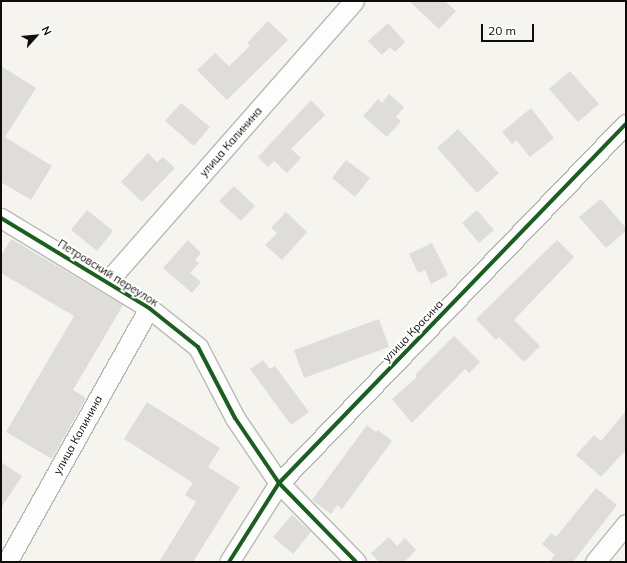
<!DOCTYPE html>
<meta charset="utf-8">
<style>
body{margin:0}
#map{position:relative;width:627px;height:563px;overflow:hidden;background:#f6f4ef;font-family:Mulish,sans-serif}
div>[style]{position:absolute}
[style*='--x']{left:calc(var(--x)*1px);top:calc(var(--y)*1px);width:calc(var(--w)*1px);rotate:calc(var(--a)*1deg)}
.building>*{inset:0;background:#deddd9}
.roads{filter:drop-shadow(1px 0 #bab9b5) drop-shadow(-1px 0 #bab9b5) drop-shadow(0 1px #bab9b5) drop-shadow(0 -1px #bab9b5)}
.minor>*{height:19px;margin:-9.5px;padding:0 9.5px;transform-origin:9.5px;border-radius:9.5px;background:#fefdfd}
.cycleway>*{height:4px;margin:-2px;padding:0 2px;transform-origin:2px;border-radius:2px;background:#1b5e20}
span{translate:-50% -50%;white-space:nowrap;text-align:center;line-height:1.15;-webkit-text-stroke:4px #fff;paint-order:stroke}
.street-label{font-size:11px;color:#0e0d0a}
.frame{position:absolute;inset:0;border:2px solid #0e0d0a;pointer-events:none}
.north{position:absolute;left:16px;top:16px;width:40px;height:40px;-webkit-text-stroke:3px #fff;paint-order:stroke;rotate:63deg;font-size:11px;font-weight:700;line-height:16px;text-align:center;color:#0e0d0a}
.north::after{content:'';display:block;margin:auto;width:14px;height:18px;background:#0e0d0a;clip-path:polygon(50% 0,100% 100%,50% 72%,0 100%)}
.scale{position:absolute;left:481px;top:24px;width:53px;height:18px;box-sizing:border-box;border:2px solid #0e0d0a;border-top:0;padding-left:5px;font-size:12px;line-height:14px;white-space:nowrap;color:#0e0d0a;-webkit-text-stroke:3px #fff;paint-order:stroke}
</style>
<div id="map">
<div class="building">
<div style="clip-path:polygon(409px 1px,445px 1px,456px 11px,439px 29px)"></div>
<div style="clip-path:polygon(268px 21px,288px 40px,227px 100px,197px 70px,215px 53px,229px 66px,250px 46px,247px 43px)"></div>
<div style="clip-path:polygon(388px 23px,405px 42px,395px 52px,390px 47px,382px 55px,368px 41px)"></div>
<div style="clip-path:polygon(1px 66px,36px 88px,5px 137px,52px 166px,31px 200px,1px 182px)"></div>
<div style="clip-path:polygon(570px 71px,599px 104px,578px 122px,549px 89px)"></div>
<div style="clip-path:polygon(389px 94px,404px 107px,396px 117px,401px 121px,387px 137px,363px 116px,378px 99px,382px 103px)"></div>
<div style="clip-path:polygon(311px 100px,325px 115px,291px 149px,301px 158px,287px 173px,274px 161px,268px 167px,258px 157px)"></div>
<div style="clip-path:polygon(181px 103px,210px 127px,194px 146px,165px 121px)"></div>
<div style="clip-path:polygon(531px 108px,554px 138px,530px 157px,516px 140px,512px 144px,502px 132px)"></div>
<div style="clip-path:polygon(458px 129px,499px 173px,477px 193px,437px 148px)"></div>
<div style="clip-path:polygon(148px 153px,157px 162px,163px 157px,175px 168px,142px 202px,121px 182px)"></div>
<div style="clip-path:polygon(346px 160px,370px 178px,355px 197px,332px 178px)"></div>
<div style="clip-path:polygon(234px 186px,255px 206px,241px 221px,219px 201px)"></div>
<div style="clip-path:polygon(601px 199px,626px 228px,626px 231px,606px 248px,579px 217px)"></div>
<div style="clip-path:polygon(87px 210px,113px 231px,97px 251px,71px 230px)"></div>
<div style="clip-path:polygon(477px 210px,494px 230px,479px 243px,462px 223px)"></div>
<div style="clip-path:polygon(286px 212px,307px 232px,282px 260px,265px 245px,277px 233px,271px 228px)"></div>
<div style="clip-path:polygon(11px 239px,123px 305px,73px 390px,86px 398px,52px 459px,6px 432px,74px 316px,1px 273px,1px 256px)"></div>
<div style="clip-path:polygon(188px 240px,201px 253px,195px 260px,199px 263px,190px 273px,201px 282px,192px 293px,163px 268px)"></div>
<div style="clip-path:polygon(557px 240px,574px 257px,514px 320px,540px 346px,524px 362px,499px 337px,496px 340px,476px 319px)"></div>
<div style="clip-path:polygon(432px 243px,448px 275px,431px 284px,425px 270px,418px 273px,409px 254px)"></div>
<div style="clip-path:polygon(379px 319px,389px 347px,304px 378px,294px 350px)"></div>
<div style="clip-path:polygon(454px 336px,480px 362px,469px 373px,465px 369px,412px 423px,392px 399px,417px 377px,415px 375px)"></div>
<div style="clip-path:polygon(263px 360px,270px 369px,275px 366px,309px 412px,291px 425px,250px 369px)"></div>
<div style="clip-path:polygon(147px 402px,220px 448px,208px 467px,240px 487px,193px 562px,159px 562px,196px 502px,185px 495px,193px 483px,124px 439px)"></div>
<div style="clip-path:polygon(626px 411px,626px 450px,601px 477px,576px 455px,594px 435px,601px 441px)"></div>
<div style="clip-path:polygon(367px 425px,376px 432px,378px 430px,392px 441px,342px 509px,337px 505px,331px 514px,312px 500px)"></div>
<div style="clip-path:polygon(1px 462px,22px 476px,1px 508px)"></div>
<div style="clip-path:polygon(596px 488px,617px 505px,573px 562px,549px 562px,555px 555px,542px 544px,551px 533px,556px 537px)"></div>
<div style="clip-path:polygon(292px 515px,311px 532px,293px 554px,273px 537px)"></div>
<div style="clip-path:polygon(389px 537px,397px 546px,405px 538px,416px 550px,404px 562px,379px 562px,371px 553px)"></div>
</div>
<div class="roads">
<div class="minor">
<div style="--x:1;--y:218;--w:173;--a:31.3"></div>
<div style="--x:149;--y:308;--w:63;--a:38.5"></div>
<div style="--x:198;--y:347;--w:80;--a:62.5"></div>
<div style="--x:235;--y:418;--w:78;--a:55.9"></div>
<div style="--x:279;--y:483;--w:110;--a:45.7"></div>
<div style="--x:107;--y:282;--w:374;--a:-48.7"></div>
<div style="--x:7;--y:562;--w:291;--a:-60.8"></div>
<div style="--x:229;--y:562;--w:93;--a:-57.7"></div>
<div style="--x:279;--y:483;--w:499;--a:-46"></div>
<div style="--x:595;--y:562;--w:49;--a:-50.8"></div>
</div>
</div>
<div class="cycleway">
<div style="--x:1;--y:218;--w:173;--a:31.3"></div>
<div style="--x:149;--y:308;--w:63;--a:38.5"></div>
<div style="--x:198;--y:347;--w:80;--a:62.5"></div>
<div style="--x:235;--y:418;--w:78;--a:55.9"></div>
<div style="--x:279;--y:483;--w:110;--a:45.7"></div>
<div style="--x:229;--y:562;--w:93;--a:-57.7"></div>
<div style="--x:279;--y:483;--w:499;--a:-46"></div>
</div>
<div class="street-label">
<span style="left:231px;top:142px;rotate:-49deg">улица Калинина</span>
<span style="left:108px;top:273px;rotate:32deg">Петровский переулок</span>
<span style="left:413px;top:331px;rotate:-46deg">улица Красина</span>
<span style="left:78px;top:435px;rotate:-61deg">улица Калинина</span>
</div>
<div class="frame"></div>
<div class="north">N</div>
<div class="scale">20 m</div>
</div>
